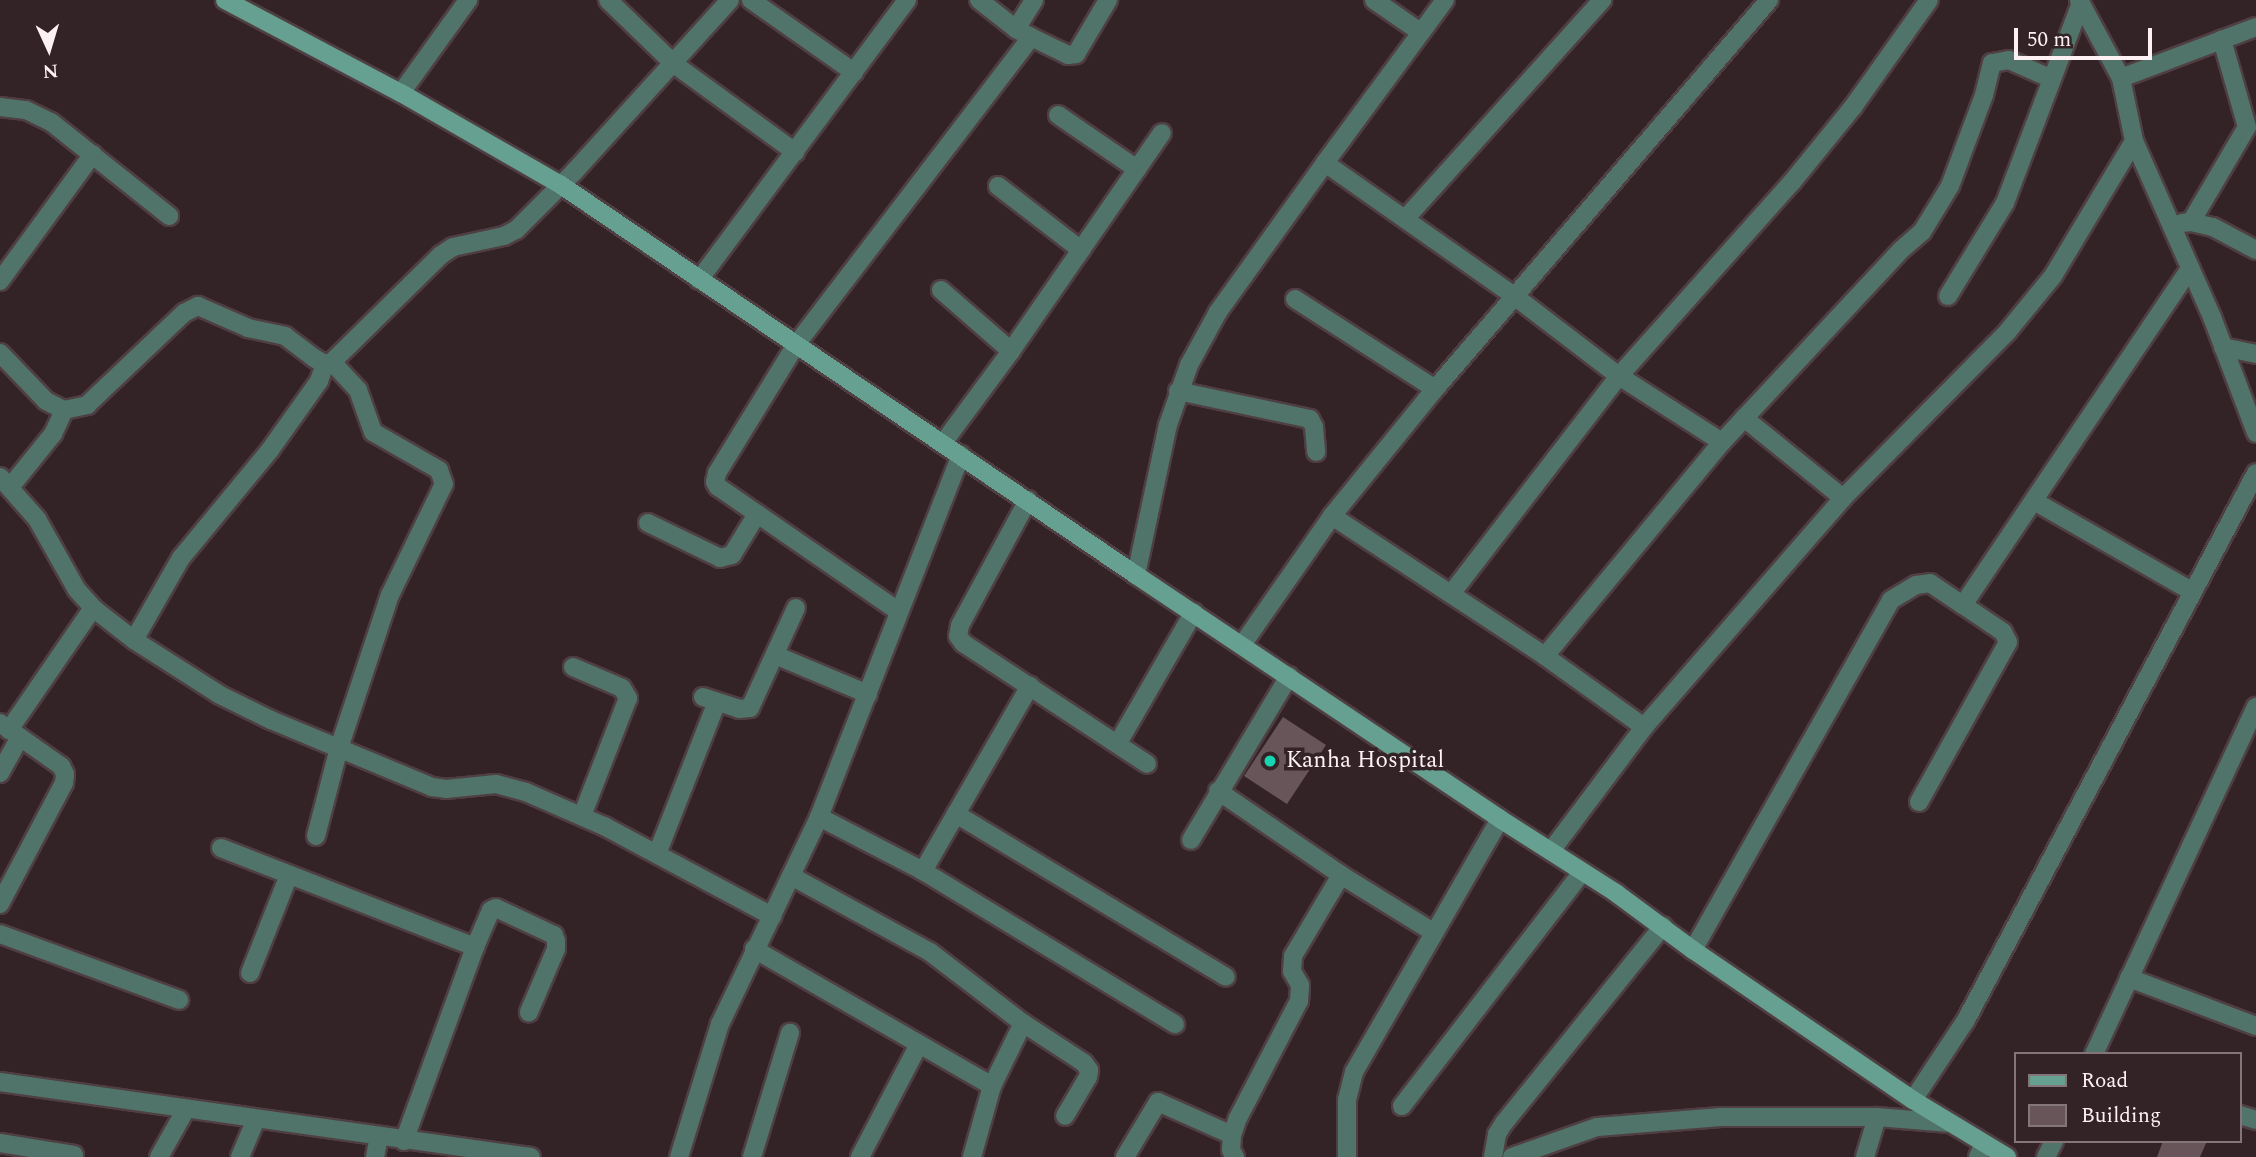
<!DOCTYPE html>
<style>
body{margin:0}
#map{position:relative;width:2256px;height:1157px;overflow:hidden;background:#332226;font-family:Spectral,serif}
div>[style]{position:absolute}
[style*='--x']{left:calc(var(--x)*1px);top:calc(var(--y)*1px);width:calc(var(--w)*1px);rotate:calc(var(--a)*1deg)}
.building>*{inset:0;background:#685559}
.roads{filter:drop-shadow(2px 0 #4f3f43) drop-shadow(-2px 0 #4f3f43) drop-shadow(0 2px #4f3f43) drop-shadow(0 -2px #4f3f43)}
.minor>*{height:18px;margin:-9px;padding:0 9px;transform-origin:9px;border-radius:9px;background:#51746a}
.tertiary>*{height:18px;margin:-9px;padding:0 9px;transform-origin:9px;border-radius:9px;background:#51746a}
.secondary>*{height:18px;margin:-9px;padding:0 9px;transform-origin:9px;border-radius:9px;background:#65a090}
.dots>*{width:19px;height:19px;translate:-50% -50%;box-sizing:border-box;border:4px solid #332226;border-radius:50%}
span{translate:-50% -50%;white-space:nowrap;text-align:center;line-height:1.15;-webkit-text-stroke:7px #332226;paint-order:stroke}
.poi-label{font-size:23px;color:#fdf1f4}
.left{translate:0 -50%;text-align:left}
.legend{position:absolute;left:2014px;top:1052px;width:228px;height:91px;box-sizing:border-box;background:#332226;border:2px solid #847578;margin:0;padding:9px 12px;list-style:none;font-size:21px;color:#fdf1f4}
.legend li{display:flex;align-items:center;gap:14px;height:35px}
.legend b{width:35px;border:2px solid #847578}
.north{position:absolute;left:14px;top:14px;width:70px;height:70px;-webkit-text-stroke:5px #332226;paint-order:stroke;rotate:176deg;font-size:19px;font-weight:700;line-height:28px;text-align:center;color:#fdf1f4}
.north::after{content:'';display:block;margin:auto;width:24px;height:32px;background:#fdf1f4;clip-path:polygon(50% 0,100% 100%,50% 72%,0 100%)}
.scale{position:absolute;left:2014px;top:28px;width:138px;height:32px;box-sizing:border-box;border:4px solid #fdf1f4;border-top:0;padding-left:9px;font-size:21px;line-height:24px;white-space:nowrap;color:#fdf1f4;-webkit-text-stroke:5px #332226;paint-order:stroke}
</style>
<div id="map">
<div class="building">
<div style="clip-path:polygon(1283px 717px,1326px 745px,1287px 804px,1244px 776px)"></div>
<div style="clip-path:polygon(2163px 1141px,2207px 1141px,2200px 1157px,2157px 1157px)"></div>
</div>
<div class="roads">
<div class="minor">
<div style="--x:608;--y:0;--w:92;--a:44.1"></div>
<div style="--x:674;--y:64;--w:150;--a:36"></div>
<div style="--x:751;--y:0;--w:126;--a:35"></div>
<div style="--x:979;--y:0;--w:47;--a:38.1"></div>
<div style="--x:1374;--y:0;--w:56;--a:34.8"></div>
<div style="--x:1445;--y:0;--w:202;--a:126.4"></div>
<div style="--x:1325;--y:163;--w:230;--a:35.1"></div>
<div style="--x:1513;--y:295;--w:133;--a:37.4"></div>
<div style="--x:1619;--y:376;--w:122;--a:32.7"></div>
<div style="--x:2079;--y:0;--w:89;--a:61.7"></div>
<div style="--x:2121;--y:78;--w:64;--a:78.3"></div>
<div style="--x:2134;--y:141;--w:193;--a:66.1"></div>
<div style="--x:2212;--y:317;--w:124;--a:69.2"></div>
<div style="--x:1031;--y:37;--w:17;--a:-152"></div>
<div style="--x:1016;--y:29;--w:34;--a:-58"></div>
<div style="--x:2121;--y:78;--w:144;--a:-20.7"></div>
<div style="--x:401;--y:93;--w:115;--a:-54.2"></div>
<div style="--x:0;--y:107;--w:26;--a:7"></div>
<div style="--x:26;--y:110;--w:28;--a:26"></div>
<div style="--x:51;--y:122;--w:151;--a:38.5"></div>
<div style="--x:1058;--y:115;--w:96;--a:34.4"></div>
<div style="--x:998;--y:186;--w:105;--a:37.6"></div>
<div style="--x:1405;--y:219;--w:295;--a:-48"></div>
<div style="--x:2191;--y:222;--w:110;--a:-59.5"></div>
<div style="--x:2247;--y:127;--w:91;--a:-106"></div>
<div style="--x:2182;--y:223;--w:9;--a:-6"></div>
<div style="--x:2191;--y:222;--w:23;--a:13"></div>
<div style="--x:2213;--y:227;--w:49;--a:28.1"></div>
<div style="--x:699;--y:280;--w:349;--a:-53.4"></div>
<div style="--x:0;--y:281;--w:157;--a:-53.8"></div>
<div style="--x:941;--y:290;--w:93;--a:41.1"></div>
<div style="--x:1948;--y:296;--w:109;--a:-58.5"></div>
<div style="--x:2005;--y:203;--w:214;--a:-69.2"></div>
<div style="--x:1295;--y:299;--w:166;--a:32.7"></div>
<div style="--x:2223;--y:347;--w:34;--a:12"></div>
<div style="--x:0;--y:353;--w:66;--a:46.2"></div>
<div style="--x:46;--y:401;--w:20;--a:27"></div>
<div style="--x:64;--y:410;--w:24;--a:-12"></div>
<div style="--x:87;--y:405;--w:134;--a:-43.5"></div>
<div style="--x:184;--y:313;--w:16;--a:-27"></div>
<div style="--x:198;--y:306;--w:55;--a:23.7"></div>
<div style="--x:248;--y:328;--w:38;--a:12"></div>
<div style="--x:285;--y:336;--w:39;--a:37"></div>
<div style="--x:316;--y:359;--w:10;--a:29"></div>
<div style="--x:325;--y:364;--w:7;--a:-16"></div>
<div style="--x:332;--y:362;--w:153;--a:-44.5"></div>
<div style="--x:441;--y:255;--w:14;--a:-34"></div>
<div style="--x:453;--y:247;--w:52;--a:-12.2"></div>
<div style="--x:504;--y:236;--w:13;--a:-27"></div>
<div style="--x:516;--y:230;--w:82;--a:-45"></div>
<div style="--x:574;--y:172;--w:232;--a:-47.8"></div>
<div style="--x:1178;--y:391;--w:135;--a:12"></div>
<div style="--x:1310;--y:419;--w:9;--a:63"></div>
<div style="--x:1314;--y:427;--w:25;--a:85"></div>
<div style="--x:1744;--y:418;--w:127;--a:38.9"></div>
<div style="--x:943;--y:443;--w:114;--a:-53.5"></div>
<div style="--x:1011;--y:351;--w:265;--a:-55.3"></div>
<div style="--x:0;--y:477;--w:56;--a:48.6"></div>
<div style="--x:37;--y:519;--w:81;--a:60.6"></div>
<div style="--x:77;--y:590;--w:24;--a:48"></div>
<div style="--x:93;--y:608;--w:52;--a:38"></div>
<div style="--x:134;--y:640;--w:102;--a:32.6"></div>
<div style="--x:220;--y:695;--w:57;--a:26.1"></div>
<div style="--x:271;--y:720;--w:174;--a:22.6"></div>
<div style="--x:432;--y:787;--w:14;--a:8"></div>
<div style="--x:446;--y:789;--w:50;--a:-5.7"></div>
<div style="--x:496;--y:784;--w:31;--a:15"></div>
<div style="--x:526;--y:792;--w:85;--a:23.6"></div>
<div style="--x:604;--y:826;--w:191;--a:28.2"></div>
<div style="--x:11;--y:486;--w:67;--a:-51.1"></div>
<div style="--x:53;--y:434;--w:26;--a:-65"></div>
<div style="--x:1028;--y:500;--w:142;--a:118.5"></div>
<div style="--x:960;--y:625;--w:11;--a:100"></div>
<div style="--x:958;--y:636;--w:9;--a:54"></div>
<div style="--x:963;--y:643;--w:220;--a:33.3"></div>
<div style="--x:2034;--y:501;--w:183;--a:29.8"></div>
<div style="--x:1332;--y:516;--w:255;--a:33.3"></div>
<div style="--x:648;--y:523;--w:80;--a:25.9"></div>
<div style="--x:720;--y:558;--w:12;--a:-14"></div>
<div style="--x:732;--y:555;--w:48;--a:-58.6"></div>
<div style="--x:1136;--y:575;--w:153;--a:-78"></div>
<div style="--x:1168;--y:425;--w:64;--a:-70.7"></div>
<div style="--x:1189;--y:365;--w:60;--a:-61.3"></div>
<div style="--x:1218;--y:312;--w:183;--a:-54.3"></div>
<div style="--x:1451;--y:594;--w:275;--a:-52.4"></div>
<div style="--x:1619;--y:376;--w:260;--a:-48.3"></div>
<div style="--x:1792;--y:182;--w:97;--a:-50.9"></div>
<div style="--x:1853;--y:107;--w:131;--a:-54.6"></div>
<div style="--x:898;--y:611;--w:219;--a:-145.4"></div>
<div style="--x:718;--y:487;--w:6;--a:-121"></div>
<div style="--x:715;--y:482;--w:9;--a:-77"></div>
<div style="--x:717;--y:473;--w:149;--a:-58.4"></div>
<div style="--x:795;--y:346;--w:389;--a:-52.6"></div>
<div style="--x:1031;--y:37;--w:41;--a:25.9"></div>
<div style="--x:1068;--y:55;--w:8;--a:-7"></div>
<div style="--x:1076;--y:54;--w:63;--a:-59.3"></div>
<div style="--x:134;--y:640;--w:95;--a:-60.2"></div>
<div style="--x:181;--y:558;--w:140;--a:-50.5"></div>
<div style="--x:270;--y:450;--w:85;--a:-54.6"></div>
<div style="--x:319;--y:381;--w:18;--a:-71"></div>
<div style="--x:1242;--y:645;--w:157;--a:-55.1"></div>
<div style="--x:1332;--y:516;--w:164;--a:-51"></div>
<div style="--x:1435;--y:389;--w:513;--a:-49.35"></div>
<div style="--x:775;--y:655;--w:101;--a:22.8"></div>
<div style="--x:573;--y:667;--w:53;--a:23.2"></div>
<div style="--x:622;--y:688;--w:12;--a:59"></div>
<div style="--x:628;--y:698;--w:127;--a:111.3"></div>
<div style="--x:703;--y:697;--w:38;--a:18"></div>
<div style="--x:739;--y:709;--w:11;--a:-5"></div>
<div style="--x:750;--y:708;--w:110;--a:-65.3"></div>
<div style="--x:0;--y:723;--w:75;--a:35.2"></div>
<div style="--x:61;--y:766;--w:9;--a:63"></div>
<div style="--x:65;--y:774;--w:9;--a:96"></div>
<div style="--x:64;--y:783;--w:137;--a:117.9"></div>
<div style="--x:1644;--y:727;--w:122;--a:-144.4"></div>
<div style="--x:1545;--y:656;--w:278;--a:-50.4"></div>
<div style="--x:1722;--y:442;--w:262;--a:-47"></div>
<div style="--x:1901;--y:250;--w:28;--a:-41"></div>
<div style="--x:1922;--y:232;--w:54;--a:-58.7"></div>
<div style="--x:1950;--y:186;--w:97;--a:-69.5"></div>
<div style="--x:1984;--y:95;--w:33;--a:-76"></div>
<div style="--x:1992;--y:63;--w:17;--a:-10"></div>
<div style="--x:2009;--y:60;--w:47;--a:23.8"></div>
<div style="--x:9;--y:730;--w:148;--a:-55.5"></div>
<div style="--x:1118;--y:743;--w:151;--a:-59.9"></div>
<div style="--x:0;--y:773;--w:41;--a:-60.9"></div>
<div style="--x:1218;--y:791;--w:149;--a:34.3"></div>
<div style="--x:1341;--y:875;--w:108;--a:31.8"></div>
<div style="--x:1919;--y:802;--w:183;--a:-60.9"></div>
<div style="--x:2008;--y:642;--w:11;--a:-117"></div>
<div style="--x:2003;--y:632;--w:48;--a:-146"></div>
<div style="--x:956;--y:814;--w:315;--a:31.1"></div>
<div style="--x:819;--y:817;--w:117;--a:27.4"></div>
<div style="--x:923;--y:871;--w:295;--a:31.3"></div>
<div style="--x:316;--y:836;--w:91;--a:-75.4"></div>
<div style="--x:339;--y:748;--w:161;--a:-71.6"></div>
<div style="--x:390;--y:595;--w:123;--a:-64.1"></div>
<div style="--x:444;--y:484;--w:15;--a:-110"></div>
<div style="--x:439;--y:470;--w:76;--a:-150.1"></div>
<div style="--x:373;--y:432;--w:45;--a:-109.7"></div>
<div style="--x:358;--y:390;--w:38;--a:-133"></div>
<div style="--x:1191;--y:840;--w:191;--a:-59.1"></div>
<div style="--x:221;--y:848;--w:273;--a:21.3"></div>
<div style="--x:1551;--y:851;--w:155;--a:-53.1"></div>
<div style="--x:1644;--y:727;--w:303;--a:-49"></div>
<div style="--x:1843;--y:498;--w:235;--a:-45.3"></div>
<div style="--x:2008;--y:331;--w:71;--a:-50.7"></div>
<div style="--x:2053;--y:276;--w:157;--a:-59"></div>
<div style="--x:657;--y:854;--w:163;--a:-68.5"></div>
<div style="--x:923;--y:871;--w:214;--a:-60"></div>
<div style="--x:791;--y:876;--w:158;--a:28.7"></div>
<div style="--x:930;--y:952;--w:117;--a:37.4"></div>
<div style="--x:1023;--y:1023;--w:73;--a:33.3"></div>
<div style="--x:1084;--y:1063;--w:9;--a:54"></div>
<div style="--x:1089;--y:1070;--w:7;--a:98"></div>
<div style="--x:1088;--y:1077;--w:45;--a:120.5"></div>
<div style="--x:0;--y:934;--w:191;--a:20.2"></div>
<div style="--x:754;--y:949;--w:275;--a:29.9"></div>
<div style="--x:1693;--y:950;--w:402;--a:-60.5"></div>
<div style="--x:1891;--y:600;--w:29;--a:-31"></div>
<div style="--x:1916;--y:585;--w:14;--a:-8"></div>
<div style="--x:1930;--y:583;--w:40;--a:34"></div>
<div style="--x:1963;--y:605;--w:406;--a:-56"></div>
<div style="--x:250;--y:973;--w:105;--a:-68.3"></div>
<div style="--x:2129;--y:978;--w:136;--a:20.7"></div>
<div style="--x:2094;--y:1054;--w:383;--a:-65"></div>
<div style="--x:0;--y:1082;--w:536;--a:8.04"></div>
<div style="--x:1913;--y:1100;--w:96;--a:-56.5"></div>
<div style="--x:1966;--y:1020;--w:619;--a:-62.07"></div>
<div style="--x:1402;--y:1106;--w:295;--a:-52.4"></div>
<div style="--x:2240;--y:1115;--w:17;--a:17"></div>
<div style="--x:404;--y:1141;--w:207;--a:-69.9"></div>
<div style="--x:475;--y:947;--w:40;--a:-66.6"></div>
<div style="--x:491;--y:910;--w:5;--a:-22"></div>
<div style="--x:496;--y:908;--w:64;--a:25"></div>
<div style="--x:554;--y:935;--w:6;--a:72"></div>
<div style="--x:556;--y:941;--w:8;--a:90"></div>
<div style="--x:556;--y:949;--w:69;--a:113.2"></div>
<div style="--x:0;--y:1143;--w:75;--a:9.2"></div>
<div style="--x:159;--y:1157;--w:55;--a:-60.6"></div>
<div style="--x:240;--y:1157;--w:41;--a:-67.2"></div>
<div style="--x:375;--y:1157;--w:20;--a:-79"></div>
<div style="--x:679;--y:1157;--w:139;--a:-72.9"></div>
<div style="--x:720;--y:1024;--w:229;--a:-64.4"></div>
<div style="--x:819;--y:817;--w:389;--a:-68.6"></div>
<div style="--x:752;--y:1157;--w:130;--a:-73"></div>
<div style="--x:860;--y:1157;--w:127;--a:-62.4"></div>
<div style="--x:972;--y:1157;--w:74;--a:-74.3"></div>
<div style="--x:992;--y:1086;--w:70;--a:-63.8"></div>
<div style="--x:1125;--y:1157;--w:64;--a:-59"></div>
<div style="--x:1158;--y:1102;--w:81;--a:24"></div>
<div style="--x:1235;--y:1157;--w:8;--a:-120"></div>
<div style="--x:1231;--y:1150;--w:15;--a:-86"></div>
<div style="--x:1232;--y:1135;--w:18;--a:-71"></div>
<div style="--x:1238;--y:1118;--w:132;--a:-62.5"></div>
<div style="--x:1299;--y:1001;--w:16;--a:-86"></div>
<div style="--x:1300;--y:985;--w:16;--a:-120"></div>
<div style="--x:1292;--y:971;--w:15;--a:-86"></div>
<div style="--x:1293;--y:956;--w:94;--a:-59.3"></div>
<div style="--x:1347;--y:1157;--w:57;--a:-90"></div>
<div style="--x:1347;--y:1100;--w:29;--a:-76"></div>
<div style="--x:1354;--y:1072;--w:292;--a:-60"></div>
<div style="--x:1493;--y:1157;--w:23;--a:-80"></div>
<div style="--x:1497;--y:1134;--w:13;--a:-58"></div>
<div style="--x:1504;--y:1123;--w:253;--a:-51.1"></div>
<div style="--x:1865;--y:1157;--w:42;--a:-73.3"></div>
<div style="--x:1978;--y:1157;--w:15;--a:-67"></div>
<div style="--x:2046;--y:1157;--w:18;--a:-63"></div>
</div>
<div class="tertiary">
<div style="--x:1512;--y:1157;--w:90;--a:-19.4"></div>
<div style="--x:1597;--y:1127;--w:124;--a:-4.6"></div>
<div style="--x:1721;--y:1117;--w:156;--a:0"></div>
<div style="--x:1877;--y:1117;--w:73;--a:4.7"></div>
</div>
<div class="secondary">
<div style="--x:225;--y:0;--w:199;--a:27.9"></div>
<div style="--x:401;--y:93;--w:185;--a:29.9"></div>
<div style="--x:561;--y:185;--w:695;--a:34.15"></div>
<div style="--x:1136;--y:575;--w:438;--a:33.8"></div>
<div style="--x:1500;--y:819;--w:138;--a:32.5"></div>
<div style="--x:1616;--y:893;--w:96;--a:36.5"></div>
<div style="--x:1693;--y:950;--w:266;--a:34.3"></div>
<div style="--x:1913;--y:1100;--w:110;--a:31.2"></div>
</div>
</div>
<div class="dots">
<div style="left:1270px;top:761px;background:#15d5b3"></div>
</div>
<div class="poi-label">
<span class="left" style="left:1286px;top:761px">Kanha Hospital</span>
</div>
<ul class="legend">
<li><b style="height:9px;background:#65a090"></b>Road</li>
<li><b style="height:19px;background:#685559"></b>Building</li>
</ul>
<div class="north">N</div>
<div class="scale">50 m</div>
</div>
